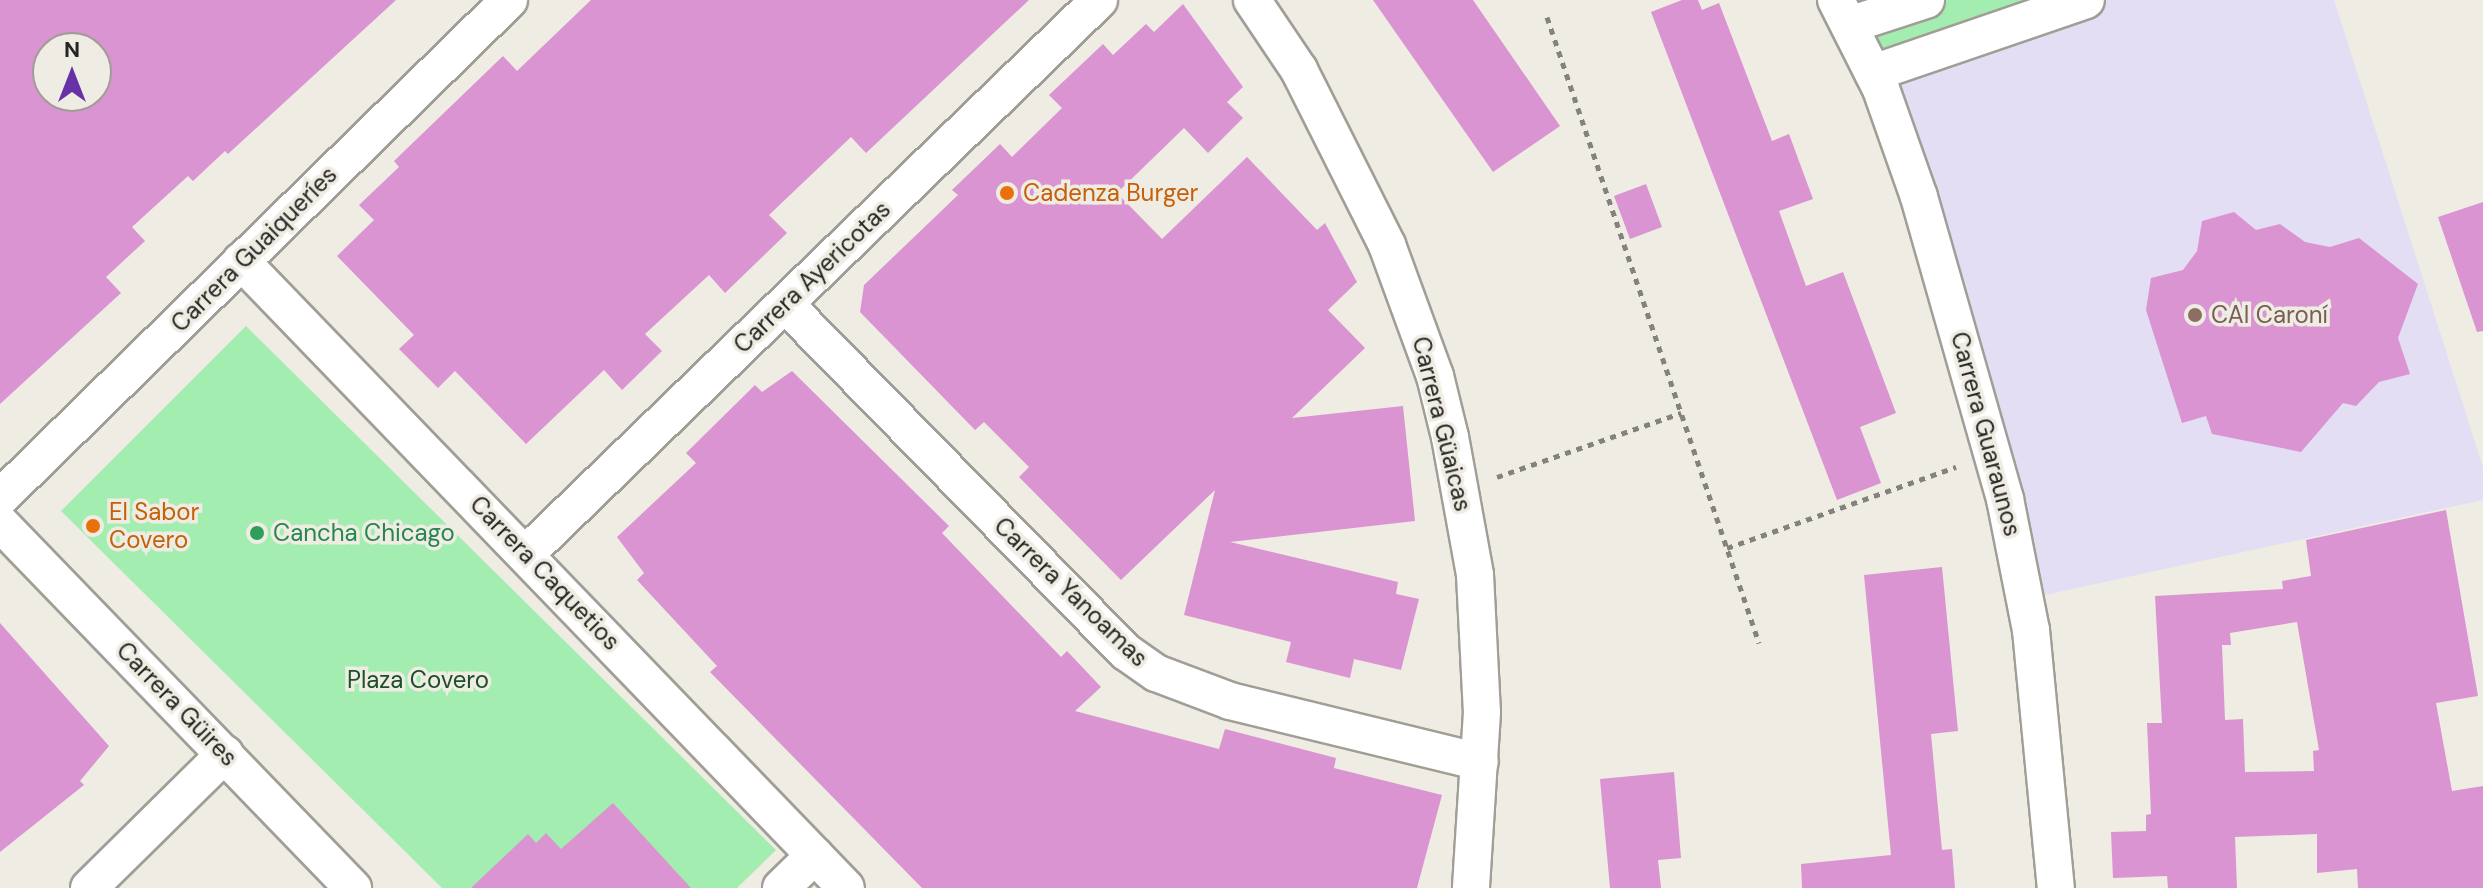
<!DOCTYPE html>
<meta charset="utf-8">
<style>
body{margin:0}
#map{position:relative;width:2483px;height:888px;overflow:hidden;background:#eeece3;font-family:"DM Sans",sans-serif}
div>[style]{position:absolute}
[style*='--x']{left:calc(var(--x)*1px);top:calc(var(--y)*1px);width:calc(var(--w)*1px);rotate:calc(var(--a)*1deg)}
.education>*{inset:0;background:#e4def4}
.green>*{inset:0;background:#a4edb0}
.building>*{inset:0;background:#da94d1}
.path>*{height:5px;margin-top:-2.5px;transform-origin:0;background:repeating-linear-gradient(90deg,#83827c 0 6px,transparent 0 12px)}
.roads{filter:drop-shadow(2px 0 #a09e96) drop-shadow(-2px 0 #a09e96) drop-shadow(0 2px #a09e96) drop-shadow(0 -2px #a09e96)}
.minor>*{height:36px;margin:-18px;padding:0 18px;transform-origin:18px;border-radius:18px;background:#fff}
.dots>*{width:22px;height:22px;translate:-50% -50%;box-sizing:border-box;border:4px solid #eeece3;border-radius:50%}
span{translate:-50% -50%;white-space:nowrap;text-align:center;line-height:1.15;-webkit-text-stroke:7px #eeece3;paint-order:stroke}
.food-label{font-size:24px;color:#c56008}
.left{translate:0 -50%;text-align:left}
.street-label{font-size:24px;color:#262522}
.education-label{font-size:24px;color:#785e54}
.leisure-label{font-size:24px;color:#27864d}
.park-label{font-size:24px;color:#1a4f27}
.north{position:absolute;left:32px;top:32px;width:80px;height:80px;box-sizing:border-box;background:#eeece3;border:2px solid #9e9c96;border-radius:50%;rotate:0deg;font-size:22px;font-weight:700;line-height:32px;text-align:center;color:#262522}
.north::after{content:'';display:block;margin:auto;width:28px;height:36px;background:#6831a8;clip-path:polygon(50% 0,100% 100%,50% 72%,0 100%)}
</style>
<div id="map">
<div class="education">
<div style="clip-path:polygon(2086px 0,2334px 0,2483px 467px,2483px 500px,2026px 599px,1881px 89px)"></div>
</div>
<div class="green">
<div style="clip-path:polygon(1926px 0,2086px 0,1873px 73px,1849px 25px)"></div>
<div style="clip-path:polygon(246px 326px,776px 850px,737px 888px,442px 888px,61px 511px)"></div>
</div>
<div class="building">
<div style="clip-path:polygon(evenodd,0 0,396px 0,228px 154px,225px 151px,193px 181px,188px 176px,132px 227px,145px 241px,106px 277px,121px 293px,0 404px,0 0,48px 48px,96px 48px,96px 96px,48px 96px,48px 48px)"></div>
<div style="clip-path:polygon(591px 0,1029px 0,866px 153px,851px 137px,769px 215px,787px 233px,725px 293px,709px 275px,645px 334px,662px 351px,622px 390px,604px 370px,526px 444px,455px 371px,438px 388px,399px 349px,414px 335px,337px 256px,374px 220px,359px 205px,399px 167px,394px 161px,503px 56px,517px 71px)"></div>
<div style="clip-path:polygon(1373px 0,1473px 0,1560px 126px,1493px 172px)"></div>
<div style="clip-path:polygon(1682px 0,1698px 0,1702px 10px,1719px 3px,1772px 141px,1789px 134px,1813px 199px,1779px 211px,1806px 286px,1843px 272px,1896px 413px,1860px 427px,1881px 483px,1837px 500px,1651px 12px)"></div>
<div style="clip-path:polygon(1183px 4px,1243px 87px,1227px 102px,1243px 118px,1208px 153px,1184px 128px,1117px 193px,1162px 239px,1247px 157px,1317px 230px,1325px 223px,1357px 282px,1328px 310px,1365px 348px,1292px 418px,1403px 406px,1415px 521px,1230px 542px,1398px 582px,1396px 594px,1419px 599px,1401px 670px,1354px 659px,1350px 678px,1286px 662px,1291px 642px,1184px 615px,1215px 490px,1121px 580px,1019px 477px,1029px 467px,984px 422px,975px 430px,860px 312px,864px 285px,958px 195px,952px 190px,1000px 144px,1012px 157px,1062px 108px,1049px 95px,1103px 44px,1113px 55px,1146px 24px,1154px 32px)"></div>
<div style="clip-path:polygon(1646px 184px,1662px 227px,1630px 239px,1614px 196px)"></div>
<div style="clip-path:polygon(2483px 202px,2483px 331px,2477px 332px,2438px 217px)"></div>
<div style="clip-path:polygon(2234px 212px,2256px 230px,2280px 224px,2305px 242px,2330px 247px,2359px 238px,2418px 284px,2398px 338px,2410px 374px,2379px 382px,2356px 406px,2343px 403px,2301px 452px,2212px 434px,2206px 416px,2182px 423px,2146px 310px,2151px 278px,2183px 270px,2197px 251px,2202px 221px)"></div>
<div style="clip-path:polygon(792px 371px,949px 526px,942px 533px,1061px 657px,1067px 651px,1101px 687px,1075px 711px,1219px 749px,1225px 729px,1336px 758px,1334px 768px,1442px 795px,1417px 888px,922px 888px,710px 672px,717px 666px,637px 580px,644px 573px,617px 537px,696px 463px,686px 453px,755px 385px,762px 392px)"></div>
<div style="clip-path:polygon(evenodd,2446px 510px,2478px 696px,2436px 703px,2452px 791px,2483px 786px,2483px 888px,2358px 888px,2357px 869px,2317px 873px,2317px 834px,2235px 837px,2237px 888px,2168px 888px,2167px 876px,2113px 878px,2111px 832px,2146px 831px,2146px 815px,2151px 814px,2147px 723px,2162px 723px,2155px 596px,2283px 589px,2282px 581px,2311px 576px,2306px 540px,2446px 510px,2297px 622px,2319px 750px,2313px 751px,2314px 771px,2245px 772px,2243px 719px,2225px 720px,2222px 645px,2231px 645px,2230px 633px,2297px 622px)"></div>
<div style="clip-path:polygon(1942px 567px,1958px 731px,1931px 734px,1942px 850px,1952px 849px,1955px 888px,1802px 888px,1801px 864px,1891px 855px,1864px 575px)"></div>
<div style="clip-path:polygon(0 623px,109px 746px,80px 781px,84px 785px,0 852px)"></div>
<div style="clip-path:polygon(1674px 772px,1681px 858px,1658px 860px,1661px 888px,1610px 888px,1600px 779px)"></div>
<div style="clip-path:polygon(613px 803px,691px 888px,471px 888px,528px 834px,536px 843px,546px 833px,561px 849px)"></div>
</div>
<div class="path">
<div style="--x:1547;--y:17;--w:661;--a:71.29"></div>
<div style="--x:1497;--y:477;--w:195;--a:-19.2"></div>
<div style="--x:1727;--y:548;--w:243;--a:-19.5"></div>
</div>
<div class="roads">
<div class="minor">
<div style="--x:1252;--y:0;--w:84;--a:56.1"></div>
<div style="--x:1299;--y:70;--w:196;--a:63.3"></div>
<div style="--x:1387;--y:245;--w:140;--a:69.9"></div>
<div style="--x:1435;--y:376;--w:63;--a:76.2"></div>
<div style="--x:1450;--y:437;--w:140;--a:79.7"></div>
<div style="--x:1475;--y:575;--w:137;--a:87.1"></div>
<div style="--x:1482;--y:712;--w:176;--a:93.6"></div>
<div style="--x:1836;--y:0;--w:100;--a:63.2"></div>
<div style="--x:1881;--y:89;--w:114;--a:70.6"></div>
<div style="--x:1919;--y:197;--w:314;--a:74.1"></div>
<div style="--x:2005;--y:499;--w:134;--a:78.8"></div>
<div style="--x:2031;--y:630;--w:259;--a:84.5"></div>
<div style="--x:1849;--y:25;--w:81;--a:-18"></div>
<div style="--x:1873;--y:73;--w:225;--a:-18.9"></div>
<div style="--x:241;--y:261;--w:871;--a:46.02"></div>
<div style="--x:785;--y:304;--w:487;--a:45.6"></div>
<div style="--x:1126;--y:652;--w:37;--a:35"></div>
<div style="--x:1156;--y:673;--w:79;--a:20.7"></div>
<div style="--x:1230;--y:701;--w:257;--a:13.7"></div>
<div style="--x:0;--y:498;--w:712;--a:-44.37"></div>
<div style="--x:0;--y:523;--w:508;--a:45.96"></div>
<div style="--x:526;--y:554;--w:797;--a:-44.03"></div>
<div style="--x:89;--y:888;--w:191;--a:-44.6"></div>
<div style="--x:781;--y:888;--w:47;--a:-44.1"></div>
</div>
</div>
<div class="dots">
<div style="left:1007px;top:193px;background:#e8710a"></div>
<div style="left:2195px;top:315px;background:#8d6e63"></div>
<div style="left:93px;top:526px;background:#e8710a"></div>
<div style="left:257px;top:533px;background:#2e9e5b"></div>
</div>
<div class="food-label">
<span class="left" style="left:1023px;top:193px">Cadenza Burger</span>
<span class="left" style="left:109px;top:526px">El Sabor<br>Covero</span>
</div>
<div class="street-label">
<span style="left:254px;top:249px;rotate:-45deg">Carrera Guaiqueríes</span>
<span style="left:812px;top:277px;rotate:-44deg">Carrera Ayericotas</span>
<span style="left:1442px;top:424px;rotate:76deg">Carrera Güaicas</span>
<span style="left:1986px;top:434px;rotate:75deg">Carrera Guaraunos</span>
<span style="left:545px;top:573px;rotate:46deg">Carrera Caquetios</span>
<span style="left:1071px;top:592px;rotate:44deg">Carrera Yanoamas</span>
<span style="left:177px;top:704px;rotate:46deg">Carrera Güires</span>
</div>
<div class="education-label">
<span class="left" style="left:2211px;top:315px">CAI Caroní</span>
</div>
<div class="leisure-label">
<span class="left" style="left:273px;top:533px">Cancha Chicago</span>
</div>
<div class="park-label">
<span style="left:418px;top:680px">Plaza Covero</span>
</div>
<div class="north">N</div>
</div>
